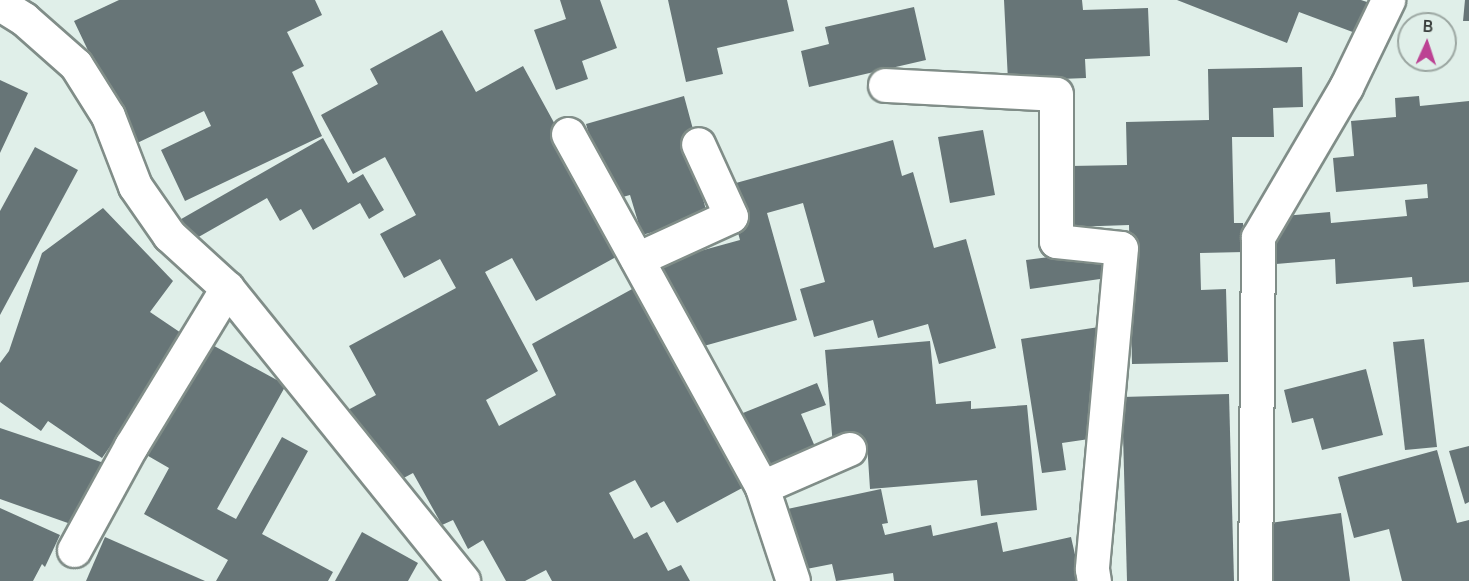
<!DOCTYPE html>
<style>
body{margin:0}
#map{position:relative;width:1469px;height:581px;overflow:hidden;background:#e0efe9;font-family:Manrope,sans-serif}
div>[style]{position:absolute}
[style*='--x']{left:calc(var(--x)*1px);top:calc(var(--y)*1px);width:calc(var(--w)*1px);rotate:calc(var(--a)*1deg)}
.building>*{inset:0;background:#677577}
.roads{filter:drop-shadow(2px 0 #808d88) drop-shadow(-2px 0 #808d88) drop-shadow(0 2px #808d88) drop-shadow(0 -2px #808d88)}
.minor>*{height:33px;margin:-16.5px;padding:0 16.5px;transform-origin:16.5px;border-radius:16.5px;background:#fff}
span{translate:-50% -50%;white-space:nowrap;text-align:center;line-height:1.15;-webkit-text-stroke:6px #e0efe9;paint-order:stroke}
.north{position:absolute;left:1397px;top:12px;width:60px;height:60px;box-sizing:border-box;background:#e0efe9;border:2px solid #9ca7a2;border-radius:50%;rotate:3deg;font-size:16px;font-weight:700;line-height:24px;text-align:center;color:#353a38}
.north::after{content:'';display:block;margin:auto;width:21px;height:27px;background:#bc4293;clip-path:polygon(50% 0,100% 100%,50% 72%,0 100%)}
</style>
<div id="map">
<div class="building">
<div style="clip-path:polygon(119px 0,315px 0,322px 15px,287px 32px,304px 66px,292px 72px,322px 136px,185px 201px,161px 150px,211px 126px,204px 111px,133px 145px,74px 21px)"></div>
<div style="clip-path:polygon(560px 0,600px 0,617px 48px,582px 61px,588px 79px,556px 90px,534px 30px,566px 19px)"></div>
<div style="clip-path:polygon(668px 0,787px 0,794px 31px,717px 48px,723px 74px,686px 82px)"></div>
<div style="clip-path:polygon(1004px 0,1082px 0,1083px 10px,1148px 8px,1150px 56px,1085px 59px,1086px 78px,1008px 81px)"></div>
<div style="clip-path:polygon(1177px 0,1361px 0,1370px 3px,1358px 34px,1299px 12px,1287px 43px)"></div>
<div style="clip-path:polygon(1465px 0,1469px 0,1469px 21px,1463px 21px)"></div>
<div style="clip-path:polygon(914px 7px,926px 60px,809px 87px,801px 51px,829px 44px,825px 27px)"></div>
<div style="clip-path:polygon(442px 30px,476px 92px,523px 66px,598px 203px,589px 207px,616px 257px,536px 301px,512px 258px,485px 272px,538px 371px,486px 400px,499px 426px,556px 395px,532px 344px,634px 288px,744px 487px,677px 523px,664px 501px,651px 508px,635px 480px,609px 493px,634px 539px,647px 532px,668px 571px,681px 565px,690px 581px,552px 581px,546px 570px,525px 581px,506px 581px,483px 540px,468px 549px,453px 520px,442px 525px,413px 473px,398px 481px,384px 455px,373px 460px,346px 411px,376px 395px,349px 346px,456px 288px,440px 259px,404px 278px,380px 234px,416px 215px,385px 157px,353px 174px,321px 115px,378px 84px,370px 69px)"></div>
<div style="clip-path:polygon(1302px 67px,1303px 107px,1273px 108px,1274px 137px,1232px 137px,1234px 223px,1243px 223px,1244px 252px,1200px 253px,1201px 290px,1226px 289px,1228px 362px,1132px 364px,1129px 225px,1071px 227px,1070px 166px,1127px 165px,1126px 122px,1209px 120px,1208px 69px)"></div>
<div style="clip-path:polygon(0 80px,28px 93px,0 153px)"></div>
<div style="clip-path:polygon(684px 96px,694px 133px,697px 177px,708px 217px,642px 235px,630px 195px,608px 201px,586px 124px)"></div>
<div style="clip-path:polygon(1419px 96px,1420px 106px,1469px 101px,1469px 282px,1413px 287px,1412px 277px,1336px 284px,1335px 259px,1276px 264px,1272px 217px,1330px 212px,1331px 223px,1407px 216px,1405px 200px,1428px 198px,1427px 184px,1336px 192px,1333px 158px,1354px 156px,1351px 121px,1396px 117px,1395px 98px)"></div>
<div style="clip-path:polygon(983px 130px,995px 195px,950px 203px,938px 137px)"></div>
<div style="clip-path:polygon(323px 138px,348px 183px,363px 174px,384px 210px,369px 219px,360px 203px,313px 230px,301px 209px,280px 221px,267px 198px,188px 243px,176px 222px)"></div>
<div style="clip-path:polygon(893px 140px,902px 176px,913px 172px,934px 248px,966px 239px,996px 348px,939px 364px,928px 324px,878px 338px,873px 320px,814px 337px,800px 289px,825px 282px,803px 203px,767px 213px,797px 320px,693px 349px,674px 312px,660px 262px,740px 240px,725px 186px)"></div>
<div style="clip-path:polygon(35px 147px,78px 170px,0 315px,0 211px)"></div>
<div style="clip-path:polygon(103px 208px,173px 281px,150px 312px,187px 337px,102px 458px,48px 421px,41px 431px,0 402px,0 363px,9px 351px,42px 253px)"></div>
<div style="clip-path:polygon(1103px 250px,1107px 278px,1030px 289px,1026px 260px)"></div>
<div style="clip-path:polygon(1099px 327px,1104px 366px,1093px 368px,1100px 412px,1096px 438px,1062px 443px,1066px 470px,1042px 473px,1021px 339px)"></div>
<div style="clip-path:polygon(1424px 339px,1437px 447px,1405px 450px,1393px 342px)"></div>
<div style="clip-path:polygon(205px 341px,286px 385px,217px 509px,236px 519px,282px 437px,308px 451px,262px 534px,333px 572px,328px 581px,216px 581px,228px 560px,144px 514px,169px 468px,143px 453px)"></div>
<div style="clip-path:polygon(930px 341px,936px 404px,971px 401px,971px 409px,1027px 405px,1037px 510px,981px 516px,977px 480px,870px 489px,867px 443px,833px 446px,825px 350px)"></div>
<div style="clip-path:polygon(1366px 369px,1383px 435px,1322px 450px,1313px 418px,1292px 423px,1284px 390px)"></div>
<div style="clip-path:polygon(817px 383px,826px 405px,801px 414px,816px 449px,756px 474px,733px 417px)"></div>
<div style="clip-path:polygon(1229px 394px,1234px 581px,1127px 581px,1122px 397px)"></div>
<div style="clip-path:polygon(0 428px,104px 463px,82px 528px,0 499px)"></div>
<div style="clip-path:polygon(1469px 446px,1469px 502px,1465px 504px,1449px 451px)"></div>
<div style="clip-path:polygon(1437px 450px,1457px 523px,1469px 520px,1469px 581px,1402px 581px,1389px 529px,1354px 538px,1338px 477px)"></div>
<div style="clip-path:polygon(881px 489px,888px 523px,882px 524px,885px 535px,931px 525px,933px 536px,997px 522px,1003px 552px,1071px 537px,1081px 581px,894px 581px,893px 573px,836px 581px,832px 564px,791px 572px,778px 511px)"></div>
<div style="clip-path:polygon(0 508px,60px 535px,45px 567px,42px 564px,33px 581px,0 581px)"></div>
<div style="clip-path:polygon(1341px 513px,1350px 581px,1271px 581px,1263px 524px)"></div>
<div style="clip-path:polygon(362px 532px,418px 563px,408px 581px,335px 581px)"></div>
<div style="clip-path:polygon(105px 537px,205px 581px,86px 581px)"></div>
</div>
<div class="roads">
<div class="minor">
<div style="--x:0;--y:4;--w:28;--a:32"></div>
<div style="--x:24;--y:19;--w:69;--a:41.5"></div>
<div style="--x:76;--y:65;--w:60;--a:57.9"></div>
<div style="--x:108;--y:116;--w:75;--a:68.9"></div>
<div style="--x:135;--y:186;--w:60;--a:55.2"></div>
<div style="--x:169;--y:235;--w:79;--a:42.4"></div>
<div style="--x:227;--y:288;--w:376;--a:51.1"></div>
<div style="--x:885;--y:85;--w:171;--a:3"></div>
<div style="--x:1056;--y:94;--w:147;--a:90"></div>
<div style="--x:1056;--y:241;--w:65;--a:6.1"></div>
<div style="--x:1121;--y:248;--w:322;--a:95.2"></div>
<div style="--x:1092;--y:569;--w:12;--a:81"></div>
<div style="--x:568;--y:134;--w:403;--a:61.2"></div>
<div style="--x:637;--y:259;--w:103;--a:-24.6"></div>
<div style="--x:731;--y:216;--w:79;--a:-114.6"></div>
<div style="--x:74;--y:550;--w:119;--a:-61.3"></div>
<div style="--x:131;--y:446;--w:185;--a:-58.7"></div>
<div style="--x:793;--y:581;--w:99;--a:-108.3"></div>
<div style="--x:762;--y:487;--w:95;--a:-23.6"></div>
<div style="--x:1255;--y:581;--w:344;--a:-89.5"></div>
<div style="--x:1258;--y:237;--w:174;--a:-59.6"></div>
<div style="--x:1346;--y:87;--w:97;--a:-64.2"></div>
</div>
</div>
<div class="north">B</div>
</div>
